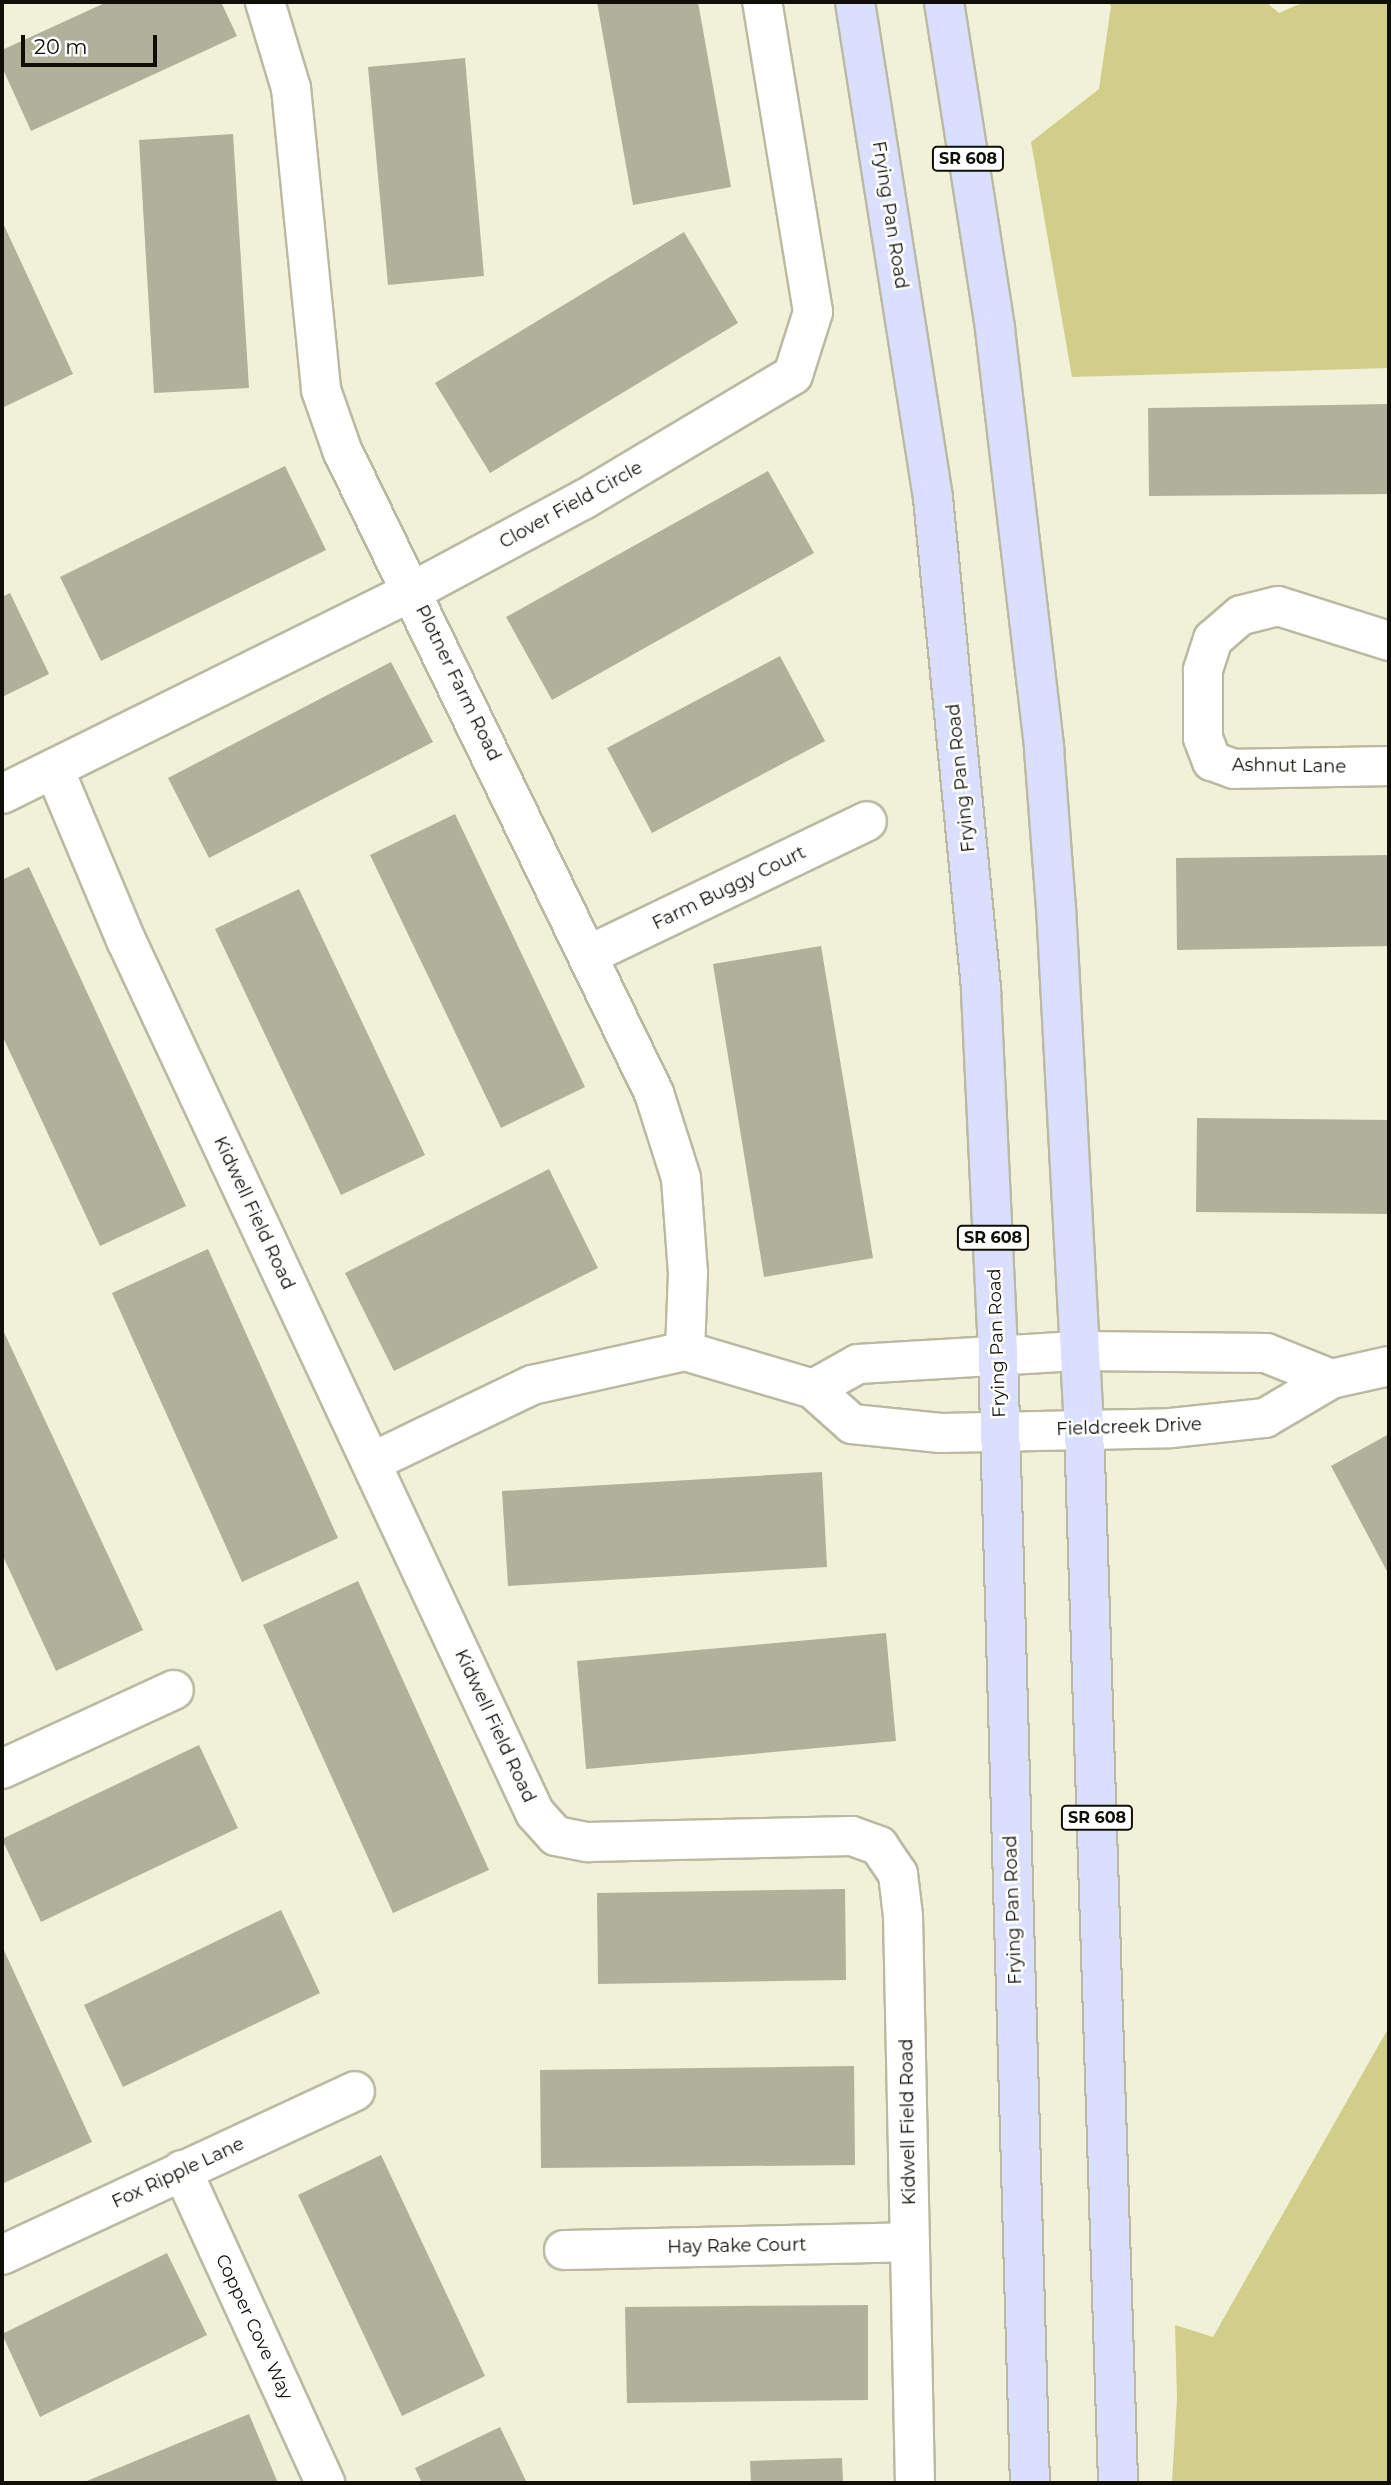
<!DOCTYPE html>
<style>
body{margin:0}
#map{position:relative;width:1391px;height:2485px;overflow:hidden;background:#f1f1d9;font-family:Montserrat,sans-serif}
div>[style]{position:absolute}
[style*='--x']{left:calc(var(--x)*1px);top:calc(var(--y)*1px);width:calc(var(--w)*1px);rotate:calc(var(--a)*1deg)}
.green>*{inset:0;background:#d0ce89}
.building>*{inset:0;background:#b1b19b}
.roads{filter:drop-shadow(2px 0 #babaa3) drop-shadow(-2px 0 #babaa3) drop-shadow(0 2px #babaa3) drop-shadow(0 -2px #babaa3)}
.street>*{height:38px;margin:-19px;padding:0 19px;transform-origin:19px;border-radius:19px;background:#fff}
.primary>*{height:38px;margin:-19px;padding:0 19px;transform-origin:19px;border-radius:19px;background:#d9dffd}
span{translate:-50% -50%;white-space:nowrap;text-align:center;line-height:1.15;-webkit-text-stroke:5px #fff;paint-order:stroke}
.shield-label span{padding:2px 5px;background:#fff;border:2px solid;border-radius:5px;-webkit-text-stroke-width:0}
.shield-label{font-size:16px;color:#0f0f07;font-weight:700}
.street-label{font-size:18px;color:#0f0f07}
.frame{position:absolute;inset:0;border:4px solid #0f0f07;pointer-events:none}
.scale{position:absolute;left:21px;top:35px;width:136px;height:32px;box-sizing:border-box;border:4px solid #0f0f07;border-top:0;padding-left:9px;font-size:21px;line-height:24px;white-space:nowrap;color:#0f0f07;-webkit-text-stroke:5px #fff;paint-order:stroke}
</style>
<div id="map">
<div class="green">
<div style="clip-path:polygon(1108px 2px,1266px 2px,1279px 13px,1304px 2px,1389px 2px,1389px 368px,1072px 377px,1031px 142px,1099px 89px,1111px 6px)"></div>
<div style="clip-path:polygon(1389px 2027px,1389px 2483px,1172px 2483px,1177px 2398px,1175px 2325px,1213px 2337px)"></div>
</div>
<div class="building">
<div style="clip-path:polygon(107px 2px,221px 2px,237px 36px,31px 131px,2px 67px,2px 50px)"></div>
<div style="clip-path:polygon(597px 2px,698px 2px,731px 187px,633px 205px)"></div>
<div style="clip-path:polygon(465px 58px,484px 276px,388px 285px,368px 67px)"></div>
<div style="clip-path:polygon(233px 134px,249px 388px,154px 393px,139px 140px)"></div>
<div style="clip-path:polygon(2px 221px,73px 374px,2px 408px)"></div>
<div style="clip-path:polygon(684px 232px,738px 323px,490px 473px,435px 383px)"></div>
<div style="clip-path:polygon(1389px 404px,1389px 494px,1149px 496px,1148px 408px)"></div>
<div style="clip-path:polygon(285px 466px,326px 550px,101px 661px,60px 577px)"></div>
<div style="clip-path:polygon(768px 471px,814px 553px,552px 700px,506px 617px)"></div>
<div style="clip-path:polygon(10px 593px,49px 674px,2px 697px,2px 597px)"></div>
<div style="clip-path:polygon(780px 656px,825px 741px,652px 833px,607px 748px)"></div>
<div style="clip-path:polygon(391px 662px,433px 742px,209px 858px,168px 778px)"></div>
<div style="clip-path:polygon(455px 814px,585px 1087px,501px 1128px,370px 855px)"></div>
<div style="clip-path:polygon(1389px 855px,1389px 946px,1177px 950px,1176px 858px)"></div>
<div style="clip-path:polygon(29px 867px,186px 1206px,100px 1246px,2px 1035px,2px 880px)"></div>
<div style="clip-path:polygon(299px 889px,425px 1155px,341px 1195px,215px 929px)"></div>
<div style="clip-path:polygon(821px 946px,873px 1258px,764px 1277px,713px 964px)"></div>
<div style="clip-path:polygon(1197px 1118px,1389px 1120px,1389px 1214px,1196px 1212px)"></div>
<div style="clip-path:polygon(549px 1169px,598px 1268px,394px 1371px,345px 1273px)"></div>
<div style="clip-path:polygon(208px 1249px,338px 1538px,242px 1582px,112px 1293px)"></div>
<div style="clip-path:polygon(2px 1328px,143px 1630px,56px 1671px,2px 1554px)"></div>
<div style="clip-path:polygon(1389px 1434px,1389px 1575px,1331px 1466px)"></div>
<div style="clip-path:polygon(822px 1472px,827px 1567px,508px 1586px,502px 1491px)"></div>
<div style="clip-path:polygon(358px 1581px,489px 1870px,393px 1913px,263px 1625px)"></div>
<div style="clip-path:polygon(886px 1633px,896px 1741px,586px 1769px,577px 1661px)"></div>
<div style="clip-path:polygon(199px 1745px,238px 1828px,41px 1922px,2px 1839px)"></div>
<div style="clip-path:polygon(845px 1889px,846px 1980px,598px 1984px,597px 1893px)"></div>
<div style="clip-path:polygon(281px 1910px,320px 1993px,123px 2087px,84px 2005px)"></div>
<div style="clip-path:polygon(2px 1946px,92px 2142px,2px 2184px)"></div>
<div style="clip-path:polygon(854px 2066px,855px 2165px,541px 2168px,540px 2070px)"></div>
<div style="clip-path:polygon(381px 2155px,485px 2376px,402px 2416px,298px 2195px)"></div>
<div style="clip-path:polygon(167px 2253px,207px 2335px,40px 2417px,2px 2334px)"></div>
<div style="clip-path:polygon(868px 2305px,868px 2400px,627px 2403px,625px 2307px)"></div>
<div style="clip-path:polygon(249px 2414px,278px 2483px,82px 2483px)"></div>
<div style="clip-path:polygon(500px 2427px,527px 2483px,422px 2483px,415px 2468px)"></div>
<div style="clip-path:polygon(842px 2458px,843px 2483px,751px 2483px,750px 2461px)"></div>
</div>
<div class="roads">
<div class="street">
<div style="--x:265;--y:2;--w:90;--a:73.2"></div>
<div style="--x:291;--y:88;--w:303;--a:84.3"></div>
<div style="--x:321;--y:390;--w:64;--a:70.7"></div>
<div style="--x:342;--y:450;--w:715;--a:64.12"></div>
<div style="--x:654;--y:1093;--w:89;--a:72.4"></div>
<div style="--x:681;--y:1178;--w:95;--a:85.8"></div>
<div style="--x:688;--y:1273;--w:78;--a:92.2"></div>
<div style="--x:1389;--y:641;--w:116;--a:-162.5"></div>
<div style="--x:1278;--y:606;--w:38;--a:166"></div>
<div style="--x:1241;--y:615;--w:37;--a:139"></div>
<div style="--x:1213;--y:639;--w:33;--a:108"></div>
<div style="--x:1203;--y:670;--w:68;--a:90"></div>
<div style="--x:1203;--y:738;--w:25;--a:69"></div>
<div style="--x:1212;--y:761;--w:23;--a:20"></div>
<div style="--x:1234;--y:769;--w:155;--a:-1.1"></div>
<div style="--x:54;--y:769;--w:186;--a:67.2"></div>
<div style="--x:126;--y:940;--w:964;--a:64.9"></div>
<div style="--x:535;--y:1813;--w:31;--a:48"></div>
<div style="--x:556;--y:1836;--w:33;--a:11"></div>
<div style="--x:588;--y:1842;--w:264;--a:-1.3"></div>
<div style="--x:852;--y:1836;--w:29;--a:20"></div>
<div style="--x:879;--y:1846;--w:34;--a:56"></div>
<div style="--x:898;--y:1874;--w:42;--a:83.2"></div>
<div style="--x:903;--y:1916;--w:567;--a:88.79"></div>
<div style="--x:2;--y:794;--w:458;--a:-26.3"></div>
<div style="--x:413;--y:591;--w:193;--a:-28.2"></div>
<div style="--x:583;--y:500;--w:244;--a:-30.8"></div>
<div style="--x:793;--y:375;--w:66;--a:-72.4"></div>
<div style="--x:813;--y:312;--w:314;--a:-99.3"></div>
<div style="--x:591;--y:954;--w:306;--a:-25.7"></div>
<div style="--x:813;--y:1389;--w:51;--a:-29.1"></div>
<div style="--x:858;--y:1364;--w:222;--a:-3.4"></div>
<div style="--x:1080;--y:1351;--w:186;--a:0.6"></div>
<div style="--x:1266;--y:1353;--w:70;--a:21.8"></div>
<div style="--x:372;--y:1462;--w:178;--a:-25.7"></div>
<div style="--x:532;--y:1385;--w:157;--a:-12.5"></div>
<div style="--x:685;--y:1351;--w:134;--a:16.5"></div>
<div style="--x:813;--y:1389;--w:52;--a:41.9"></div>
<div style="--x:852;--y:1424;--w:89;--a:5.8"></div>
<div style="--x:941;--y:1433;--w:230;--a:-1.2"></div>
<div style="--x:1171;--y:1428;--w:95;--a:-6.1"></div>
<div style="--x:1265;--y:1418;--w:77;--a:-30.6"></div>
<div style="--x:1331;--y:1379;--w:59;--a:-12.6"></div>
<div style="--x:2;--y:1769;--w:189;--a:-24.7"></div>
<div style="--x:182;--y:2170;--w:344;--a:65.4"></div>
<div style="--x:564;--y:2250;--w:346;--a:-1.3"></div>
<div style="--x:2;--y:2255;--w:389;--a:-24.9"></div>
</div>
<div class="primary">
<div style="--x:855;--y:2;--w:502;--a:81.06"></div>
<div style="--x:933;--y:498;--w:495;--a:84.4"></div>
<div style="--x:981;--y:991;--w:363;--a:87.3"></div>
<div style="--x:998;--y:1354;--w:1129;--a:88.38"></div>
<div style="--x:944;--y:2;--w:331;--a:81.1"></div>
<div style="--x:995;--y:329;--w:423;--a:83.3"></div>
<div style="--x:1044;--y:749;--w:158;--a:85.7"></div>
<div style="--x:1056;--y:907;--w:522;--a:86.92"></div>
<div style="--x:1084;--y:1428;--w:1056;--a:88.15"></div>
</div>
</div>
<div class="shield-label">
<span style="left:968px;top:159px">SR 608</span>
<span style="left:993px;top:1238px">SR 608</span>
<span style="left:1097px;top:1818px">SR 608</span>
</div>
<div class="street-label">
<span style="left:890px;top:215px;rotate:81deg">Frying Pan Road</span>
<span style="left:571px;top:505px;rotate:-29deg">Clover Field Circle</span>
<span style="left:458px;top:683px;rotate:64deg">Plotner Farm Road</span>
<span style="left:1289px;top:766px;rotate:1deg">Ashnut Lane</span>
<span style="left:961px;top:778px;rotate:-96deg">Frying Pan Road</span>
<span style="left:729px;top:888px;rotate:-26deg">Farm Buggy Court</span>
<span style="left:254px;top:1213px;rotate:65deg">Kidwell Field Road</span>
<span style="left:997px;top:1343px;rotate:-92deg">Frying Pan Road</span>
<span style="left:1129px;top:1427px;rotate:-2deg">Fieldcreek Drive</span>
<span style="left:495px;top:1726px;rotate:65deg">Kidwell Field Road</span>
<span style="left:1013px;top:1910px;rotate:-92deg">Frying Pan Road</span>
<span style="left:908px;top:2122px;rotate:-91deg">Kidwell Field Road</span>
<span style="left:178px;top:2173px;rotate:-25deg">Fox Ripple Lane</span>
<span style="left:737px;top:2246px;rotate:-1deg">Hay Rake Court</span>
<span style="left:254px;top:2327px;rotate:65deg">Copper Cove Way</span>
</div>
<div class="frame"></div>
<div class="scale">20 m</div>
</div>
